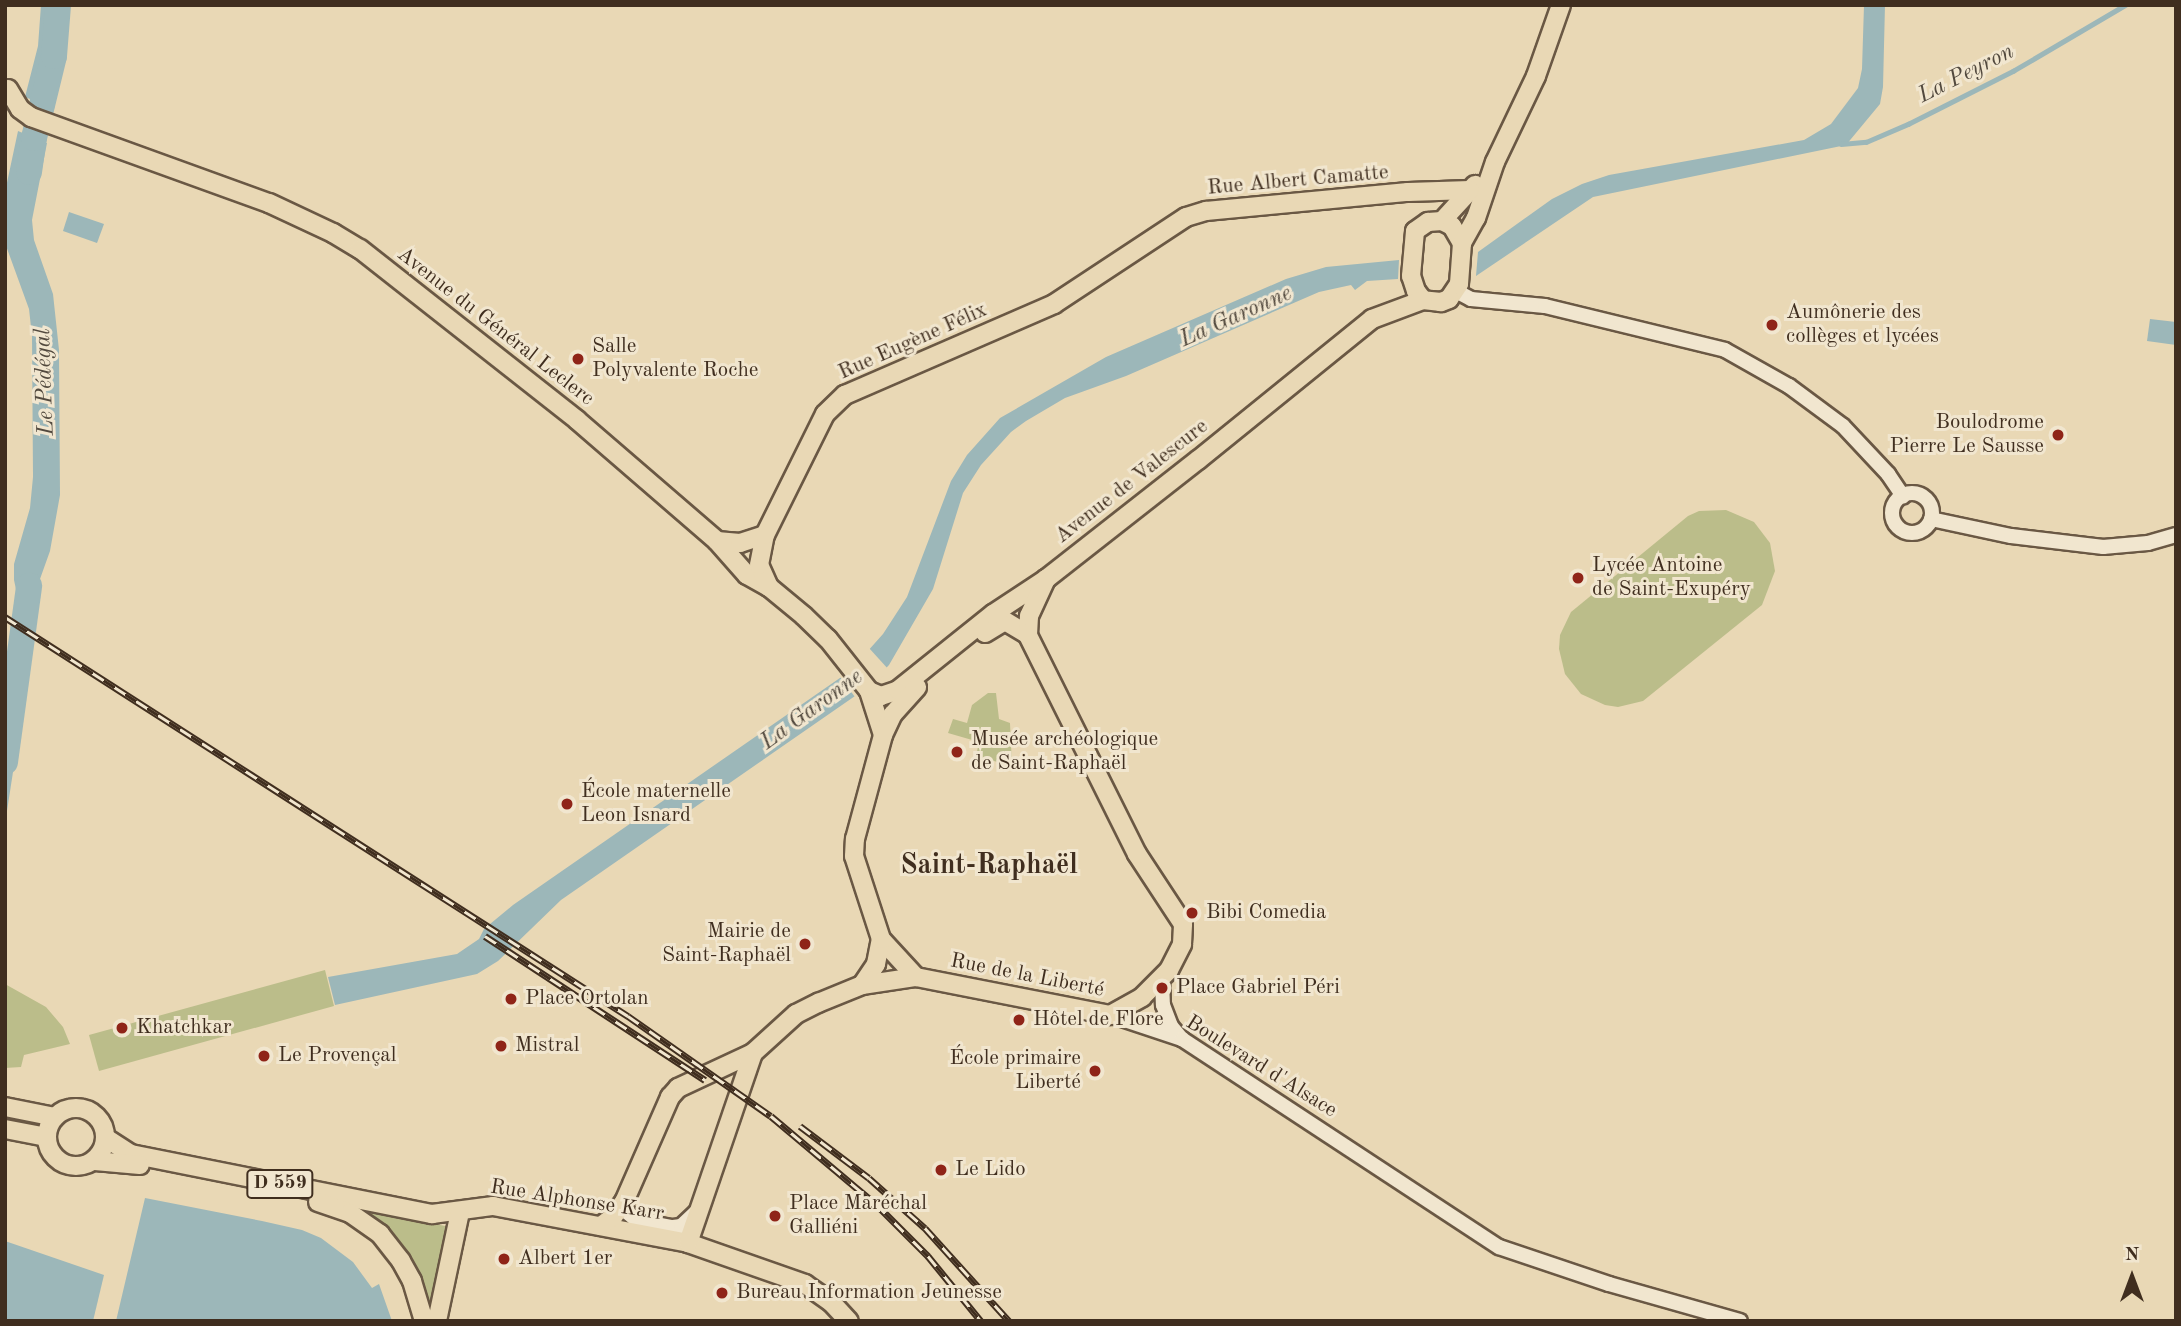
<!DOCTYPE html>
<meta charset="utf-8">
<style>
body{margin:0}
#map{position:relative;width:2181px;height:1326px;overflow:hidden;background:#e9d8b5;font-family:"Old Standard TT",serif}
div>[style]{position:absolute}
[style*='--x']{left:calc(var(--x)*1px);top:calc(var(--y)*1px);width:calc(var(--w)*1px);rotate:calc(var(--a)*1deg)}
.green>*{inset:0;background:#bbbd8a}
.water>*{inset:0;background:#9cb7b9}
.pier>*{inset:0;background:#e9d8b5}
.stream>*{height:4.5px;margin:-2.25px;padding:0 2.25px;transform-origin:2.25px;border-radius:2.25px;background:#9cb7b9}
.river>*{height:26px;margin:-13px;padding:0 13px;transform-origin:13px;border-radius:13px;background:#9cb7b9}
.roads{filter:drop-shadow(2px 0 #6a5844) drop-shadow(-2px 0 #6a5844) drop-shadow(0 2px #6a5844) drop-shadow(0 -2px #6a5844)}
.minor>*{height:14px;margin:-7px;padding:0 7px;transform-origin:7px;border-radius:7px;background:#f1e6cf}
.minor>.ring{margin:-7px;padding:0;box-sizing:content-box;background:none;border:14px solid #f1e6cf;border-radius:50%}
.major>*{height:18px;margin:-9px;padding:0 9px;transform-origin:9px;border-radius:9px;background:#e9d8b5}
.major>.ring{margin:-9px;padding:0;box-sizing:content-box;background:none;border:18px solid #e9d8b5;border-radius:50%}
.rail>*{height:7px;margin-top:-3.5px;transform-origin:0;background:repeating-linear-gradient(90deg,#f1e6cf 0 13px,#402e1f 0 26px);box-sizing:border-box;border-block:2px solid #402e1f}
.dots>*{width:19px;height:19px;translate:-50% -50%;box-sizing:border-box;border:4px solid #f1e6cf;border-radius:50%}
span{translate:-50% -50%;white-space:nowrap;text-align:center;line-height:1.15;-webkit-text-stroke:6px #f1e6cf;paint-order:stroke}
.shield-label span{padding:2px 5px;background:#f1e6cf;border:2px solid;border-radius:5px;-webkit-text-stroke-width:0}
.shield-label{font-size:19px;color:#402e1f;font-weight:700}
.street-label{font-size:21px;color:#402e1f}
.poi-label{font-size:21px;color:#402e1f}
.left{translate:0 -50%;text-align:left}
.right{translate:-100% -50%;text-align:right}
.water-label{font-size:23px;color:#52493e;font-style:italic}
.district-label{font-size:28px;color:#402e1f;font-weight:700}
.frame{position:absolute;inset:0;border:7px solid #402e1f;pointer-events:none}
.north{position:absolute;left:2097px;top:1242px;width:70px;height:70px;-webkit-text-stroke:5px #f1e6cf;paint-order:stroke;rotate:0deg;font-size:19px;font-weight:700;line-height:28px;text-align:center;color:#402e1f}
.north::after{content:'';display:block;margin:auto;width:24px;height:32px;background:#402e1f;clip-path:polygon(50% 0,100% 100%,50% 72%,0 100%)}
</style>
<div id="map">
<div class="green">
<div style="clip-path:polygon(1726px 510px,1754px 522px,1770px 543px,1775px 571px,1762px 605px,1643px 701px,1618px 707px,1605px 705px,1581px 694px,1565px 674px,1559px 649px,1560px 635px,1571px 612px,1688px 516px,1699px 511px)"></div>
<div style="clip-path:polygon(988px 693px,996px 693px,999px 719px,1010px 723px,1012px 766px,976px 756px,979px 742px,948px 733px,953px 719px,967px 723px,972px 705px)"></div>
<div style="clip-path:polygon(325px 970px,334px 1006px,99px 1071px,89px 1035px)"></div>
<div style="clip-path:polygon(5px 984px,46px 1007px,63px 1027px,70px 1044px,24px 1055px,21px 1067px,5px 1068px)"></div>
<div style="clip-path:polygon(372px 1211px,450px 1227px,432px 1309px,427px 1310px,369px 1218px)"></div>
</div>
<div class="water">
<div style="clip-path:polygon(41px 5px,69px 5px,65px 55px,54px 109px,25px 97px,38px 46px)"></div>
<div style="clip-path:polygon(1864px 5px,1885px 5px,1883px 87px,1880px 104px,1846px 145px,1593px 197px,1476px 276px,1478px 252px,1552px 199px,1582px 184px,1609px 175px,1804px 140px,1831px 124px,1858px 88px,1862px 69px)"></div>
<div style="clip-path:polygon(18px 131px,47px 143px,32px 220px,34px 240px,53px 294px,59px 350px,60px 495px,50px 551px,35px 593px,33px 627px,15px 617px,18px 599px,14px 580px,14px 564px,30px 508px,33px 477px,32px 336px,29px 309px,5px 243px,5px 192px)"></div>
<div style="clip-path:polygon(69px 212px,104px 224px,97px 243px,63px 231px)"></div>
<div style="clip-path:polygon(1399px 260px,1398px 279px,1367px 281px,1355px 290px,1351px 285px,1319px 292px,1126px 376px,1065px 398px,1026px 421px,1011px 432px,981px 465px,963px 493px,933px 589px,889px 665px,868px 687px,561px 900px,498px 961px,477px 974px,335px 1005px,328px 977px,457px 954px,479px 939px,484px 929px,513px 905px,850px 671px,883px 634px,907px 597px,951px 481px,967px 455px,1000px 418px,1106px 357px,1286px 279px,1326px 267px)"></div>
<div style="clip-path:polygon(2150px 319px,2176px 322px,2176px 345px,2147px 341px)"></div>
<div style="clip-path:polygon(12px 640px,28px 651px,26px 683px,5px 688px,5px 660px,9px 662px)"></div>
<div style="clip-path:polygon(23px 707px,5px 824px,5px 712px)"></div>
<div style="clip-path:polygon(145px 1198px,262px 1221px,302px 1230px,321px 1238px,353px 1262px,372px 1288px,379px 1284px,392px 1321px,116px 1321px)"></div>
<div style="clip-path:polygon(5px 1241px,104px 1275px,93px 1321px,5px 1321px)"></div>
</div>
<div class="pier">
<div style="clip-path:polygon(869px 648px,889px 670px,870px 690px,855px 697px,840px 677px)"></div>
</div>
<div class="stream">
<div style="--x:1841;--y:144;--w:25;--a:-5"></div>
<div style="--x:1866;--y:142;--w:46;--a:-23.2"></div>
<div style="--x:1908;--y:124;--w:118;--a:-26.8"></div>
<div style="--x:2013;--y:71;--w:130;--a:-30.5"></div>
</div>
<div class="river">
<div style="--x:29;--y:172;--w:34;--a:-82"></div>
<div style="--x:34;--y:138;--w:84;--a:-76.3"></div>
<div style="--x:54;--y:56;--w:51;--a:-85.5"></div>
<div style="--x:5;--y:762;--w:178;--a:-82.2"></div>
</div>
<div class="roads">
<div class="minor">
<div style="--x:1456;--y:291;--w:17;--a:28"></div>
<div style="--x:1471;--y:299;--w:74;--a:5.4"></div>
<div style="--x:1545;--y:306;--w:185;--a:13.7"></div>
<div style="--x:1725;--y:350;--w:73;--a:29.4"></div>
<div style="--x:1789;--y:386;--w:67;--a:36.5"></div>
<div style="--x:1843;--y:426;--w:66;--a:46.8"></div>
<div style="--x:1888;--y:474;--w:27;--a:56"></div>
<div class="ring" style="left:1892px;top:493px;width:26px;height:26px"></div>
<div style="--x:1931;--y:519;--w:82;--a:12"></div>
<div style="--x:2011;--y:536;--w:93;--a:6.8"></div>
<div style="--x:2103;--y:547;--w:45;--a:-5.1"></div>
<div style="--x:2148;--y:543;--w:29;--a:-16"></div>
<div style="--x:1162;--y:979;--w:26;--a:88"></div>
<div style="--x:1163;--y:1005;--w:22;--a:69"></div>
<div style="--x:1171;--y:1026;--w:17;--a:50"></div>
<div style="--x:1110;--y:1015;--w:76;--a:18.4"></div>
<div style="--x:1182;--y:1039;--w:379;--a:33.3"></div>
<div style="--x:1499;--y:1247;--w:116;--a:18.6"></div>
<div style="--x:1609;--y:1284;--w:136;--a:15.8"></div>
<div style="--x:624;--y:1202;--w:12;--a:70"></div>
<div style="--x:628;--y:1213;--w:11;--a:41"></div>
<div style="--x:636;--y:1220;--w:38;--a:11"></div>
<div style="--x:673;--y:1227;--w:8;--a:-7"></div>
<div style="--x:681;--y:1226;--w:25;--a:-43"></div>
</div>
<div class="major">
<div style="--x:8;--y:89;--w:23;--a:59"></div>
<div style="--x:20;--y:109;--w:14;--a:36"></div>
<div style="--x:31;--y:117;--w:253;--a:19.9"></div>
<div style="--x:269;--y:203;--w:71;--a:25.1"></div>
<div style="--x:333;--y:233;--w:31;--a:31"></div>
<div style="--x:360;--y:249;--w:276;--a:38.2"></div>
<div style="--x:577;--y:420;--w:185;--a:40.8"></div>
<div style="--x:717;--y:541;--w:45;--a:48.6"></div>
<div style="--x:747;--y:575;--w:25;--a:29"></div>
<div style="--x:769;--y:587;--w:45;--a:39.6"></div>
<div style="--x:804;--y:616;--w:33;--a:44"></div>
<div style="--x:828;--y:639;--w:66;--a:51.7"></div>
<div style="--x:869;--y:691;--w:46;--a:72.3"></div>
<div style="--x:1442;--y:221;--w:49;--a:-47.5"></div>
<div style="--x:1428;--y:222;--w:14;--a:-4"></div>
<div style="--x:1442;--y:221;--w:11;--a:27"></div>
<div style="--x:1452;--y:226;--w:20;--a:60"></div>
<div style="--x:1462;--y:243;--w:41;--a:94.2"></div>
<div style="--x:1459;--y:284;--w:18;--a:124"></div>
<div style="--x:1449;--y:299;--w:9;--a:159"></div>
<div style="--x:1441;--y:302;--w:18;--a:-174"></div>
<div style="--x:1423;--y:300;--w:11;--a:-128"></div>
<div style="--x:1416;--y:291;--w:16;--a:-108"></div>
<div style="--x:1411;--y:276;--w:45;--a:-84.9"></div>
<div style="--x:1415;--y:231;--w:16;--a:-35"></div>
<div style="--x:1462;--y:243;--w:29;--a:-61"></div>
<div style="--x:1476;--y:218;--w:59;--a:-71.3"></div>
<div style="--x:1495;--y:162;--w:95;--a:-64.5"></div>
<div style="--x:1536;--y:76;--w:75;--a:-70.6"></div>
<div style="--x:717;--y:541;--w:23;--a:5"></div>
<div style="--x:740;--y:543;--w:26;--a:-18"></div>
<div style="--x:769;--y:587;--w:24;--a:-114"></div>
<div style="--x:759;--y:565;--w:31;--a:-79"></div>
<div style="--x:765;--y:535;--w:135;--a:-63.6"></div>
<div style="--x:825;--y:414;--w:28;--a:-44"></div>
<div style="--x:845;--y:395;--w:228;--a:-23.5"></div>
<div style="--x:1054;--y:304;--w:158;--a:-33.4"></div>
<div style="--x:1186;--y:217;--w:21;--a:-17"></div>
<div style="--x:1206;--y:211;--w:203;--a:-5.4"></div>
<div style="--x:1408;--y:192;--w:62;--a:-1.8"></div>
<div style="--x:985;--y:633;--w:23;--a:-31"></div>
<div style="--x:1005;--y:621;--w:27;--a:31"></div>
<div style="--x:869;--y:691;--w:13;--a:23"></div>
<div style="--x:881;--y:696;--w:18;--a:-19"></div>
<div style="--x:898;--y:690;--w:122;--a:-38.7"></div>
<div style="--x:993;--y:614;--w:64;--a:-33.4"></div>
<div style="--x:1046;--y:579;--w:193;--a:-38.1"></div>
<div style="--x:1198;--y:460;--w:224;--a:-39"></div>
<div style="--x:1372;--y:319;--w:54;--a:-20.4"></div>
<div style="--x:881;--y:939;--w:52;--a:47.4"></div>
<div style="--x:862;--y:985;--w:25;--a:-56"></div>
<div style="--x:876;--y:964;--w:25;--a:-79"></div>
<div style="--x:881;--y:939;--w:87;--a:-108"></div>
<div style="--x:854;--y:856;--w:17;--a:-87"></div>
<div style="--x:855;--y:839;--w:108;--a:-74.9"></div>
<div style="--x:883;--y:735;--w:23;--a:-65"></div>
<div style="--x:893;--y:714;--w:36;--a:-48"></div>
<div style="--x:5;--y:1107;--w:51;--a:11.3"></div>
<div class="ring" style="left:47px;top:1108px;width:40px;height:40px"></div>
<div style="--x:5;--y:1129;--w:43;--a:10.8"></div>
<div style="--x:106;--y:1138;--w:30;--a:33"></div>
<div style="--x:131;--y:1154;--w:307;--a:11.3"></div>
<div style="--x:432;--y:1214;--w:62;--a:-7.5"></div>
<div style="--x:493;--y:1206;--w:198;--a:10.7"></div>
<div style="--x:688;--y:1243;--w:124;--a:19.3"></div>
<div style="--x:805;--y:1284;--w:32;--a:35"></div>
<div style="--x:831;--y:1302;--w:26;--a:47"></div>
<div style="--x:95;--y:1161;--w:45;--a:5.1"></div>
<div style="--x:318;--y:1202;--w:34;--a:19"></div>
<div style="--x:350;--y:1213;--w:37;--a:35"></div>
<div style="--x:380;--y:1234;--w:34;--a:52"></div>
<div style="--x:401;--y:1261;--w:23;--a:61"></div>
<div style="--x:412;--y:1281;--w:42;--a:73.3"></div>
<div style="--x:601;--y:1226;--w:15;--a:-37"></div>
<div style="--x:613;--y:1217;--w:19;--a:-54"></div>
<div style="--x:624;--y:1202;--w:115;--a:-66.3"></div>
<div style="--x:670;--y:1097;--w:12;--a:-48"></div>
<div style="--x:678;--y:1088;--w:83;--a:-25"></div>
<div style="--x:753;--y:1053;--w:58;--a:-42.2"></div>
<div style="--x:796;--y:1014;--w:25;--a:-27"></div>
<div style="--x:818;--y:1003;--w:48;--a:-22.2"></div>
<div style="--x:862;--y:985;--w:55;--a:-8.4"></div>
<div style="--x:916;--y:977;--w:198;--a:11.1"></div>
<div style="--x:1110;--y:1015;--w:37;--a:-29"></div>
<div style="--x:1142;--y:997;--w:38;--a:-45"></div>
<div style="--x:1169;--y:970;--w:29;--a:-63"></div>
<div style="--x:1182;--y:944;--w:20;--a:-87"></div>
<div style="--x:1183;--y:924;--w:84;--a:-123.3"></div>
<div style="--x:1137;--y:854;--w:245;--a:-116.5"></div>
<div style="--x:1028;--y:635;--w:19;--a:-87"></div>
<div style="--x:1029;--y:616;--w:41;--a:-65.3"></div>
<div style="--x:688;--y:1243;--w:201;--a:-71.1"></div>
<div style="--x:437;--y:1321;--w:111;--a:-78.1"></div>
</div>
</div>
<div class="rail">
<div style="--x:5;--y:617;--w:740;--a:32.64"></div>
<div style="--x:628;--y:1016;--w:174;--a:35"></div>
<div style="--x:771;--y:1116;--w:137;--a:40"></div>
<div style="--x:876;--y:1204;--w:74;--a:45"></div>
<div style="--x:928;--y:1256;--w:84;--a:50.8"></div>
<div style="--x:485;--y:936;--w:263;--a:33.2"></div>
<div style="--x:800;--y:1126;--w:86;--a:37"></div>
<div style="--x:869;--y:1178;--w:75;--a:41.8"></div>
<div style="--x:925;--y:1228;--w:125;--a:47.9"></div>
</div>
<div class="dots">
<div style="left:1772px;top:325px;background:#8f2418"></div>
<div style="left:578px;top:359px;background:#8f2418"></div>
<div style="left:2058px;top:435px;background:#8f2418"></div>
<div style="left:1578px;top:578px;background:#8f2418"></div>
<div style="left:957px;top:752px;background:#8f2418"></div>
<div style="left:567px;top:804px;background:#8f2418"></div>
<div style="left:1192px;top:913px;background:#8f2418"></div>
<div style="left:805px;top:944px;background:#8f2418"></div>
<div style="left:1162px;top:988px;background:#8f2418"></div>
<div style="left:511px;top:999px;background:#8f2418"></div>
<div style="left:1019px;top:1020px;background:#8f2418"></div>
<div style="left:122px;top:1028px;background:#8f2418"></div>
<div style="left:501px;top:1046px;background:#8f2418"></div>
<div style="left:264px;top:1056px;background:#8f2418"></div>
<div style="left:1095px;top:1071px;background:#8f2418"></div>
<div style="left:941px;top:1170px;background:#8f2418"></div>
<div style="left:775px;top:1216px;background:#8f2418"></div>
<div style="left:504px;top:1259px;background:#8f2418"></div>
<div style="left:722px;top:1293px;background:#8f2418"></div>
</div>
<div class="shield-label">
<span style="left:280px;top:1184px">D 559</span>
</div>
<div class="street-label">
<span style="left:1298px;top:181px;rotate:-5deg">Rue Albert Camatte</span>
<span style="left:495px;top:327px;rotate:38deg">Avenue du Général Leclerc</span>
<span style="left:913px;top:342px;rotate:-24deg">Rue Eugène Félix</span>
<span style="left:1132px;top:482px;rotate:-38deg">Avenue de Valescure</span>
<span style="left:1027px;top:976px;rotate:11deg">Rue de la Liberté</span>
<span style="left:1261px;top:1067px;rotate:32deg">Boulevard d'Alsace</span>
<span style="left:577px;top:1201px;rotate:9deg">Rue Alphonse Karr</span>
</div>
<div class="poi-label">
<span class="left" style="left:1786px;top:325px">Aumônerie des<br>collèges et lycées</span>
<span class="left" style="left:592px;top:359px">Salle<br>Polyvalente Roche</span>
<span class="right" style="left:2044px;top:435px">Boulodrome<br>Pierre Le Sausse</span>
<span class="left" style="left:1592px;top:578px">Lycée Antoine<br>de Saint-Exupéry</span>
<span class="left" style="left:971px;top:752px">Musée archéologique<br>de Saint-Raphaël</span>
<span class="left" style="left:581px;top:804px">École maternelle<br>Leon Isnard</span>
<span class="left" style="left:1206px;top:913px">Bibi Comedia</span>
<span class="right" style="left:791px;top:944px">Mairie de<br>Saint-Raphaël</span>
<span class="left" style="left:1176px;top:988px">Place Gabriel Péri</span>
<span class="left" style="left:525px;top:999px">Place Ortolan</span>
<span class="left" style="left:1033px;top:1020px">Hôtel de Flore</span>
<span class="left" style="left:136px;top:1028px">Khatchkar</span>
<span class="left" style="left:515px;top:1046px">Mistral</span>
<span class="left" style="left:278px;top:1056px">Le Provençal</span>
<span class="right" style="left:1081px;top:1071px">École primaire<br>Liberté</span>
<span class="left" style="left:955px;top:1170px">Le Lido</span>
<span class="left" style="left:789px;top:1216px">Place Maréchal<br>Galliéni</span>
<span class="left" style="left:518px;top:1259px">Albert 1er</span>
<span class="left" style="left:736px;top:1293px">Bureau Information Jeunesse</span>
</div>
<div class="water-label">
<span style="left:1966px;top:74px;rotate:-27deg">La Peyron</span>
<span style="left:1236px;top:317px;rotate:-24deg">La Garonne</span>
<span style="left:45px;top:382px;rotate:-92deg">Le Pédégal</span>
<span style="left:812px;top:710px;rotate:-36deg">La Garonne</span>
</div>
<div class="district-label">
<span style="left:989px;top:866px">Saint-Raphaël</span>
</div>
<div class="frame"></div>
<div class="north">N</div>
</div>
